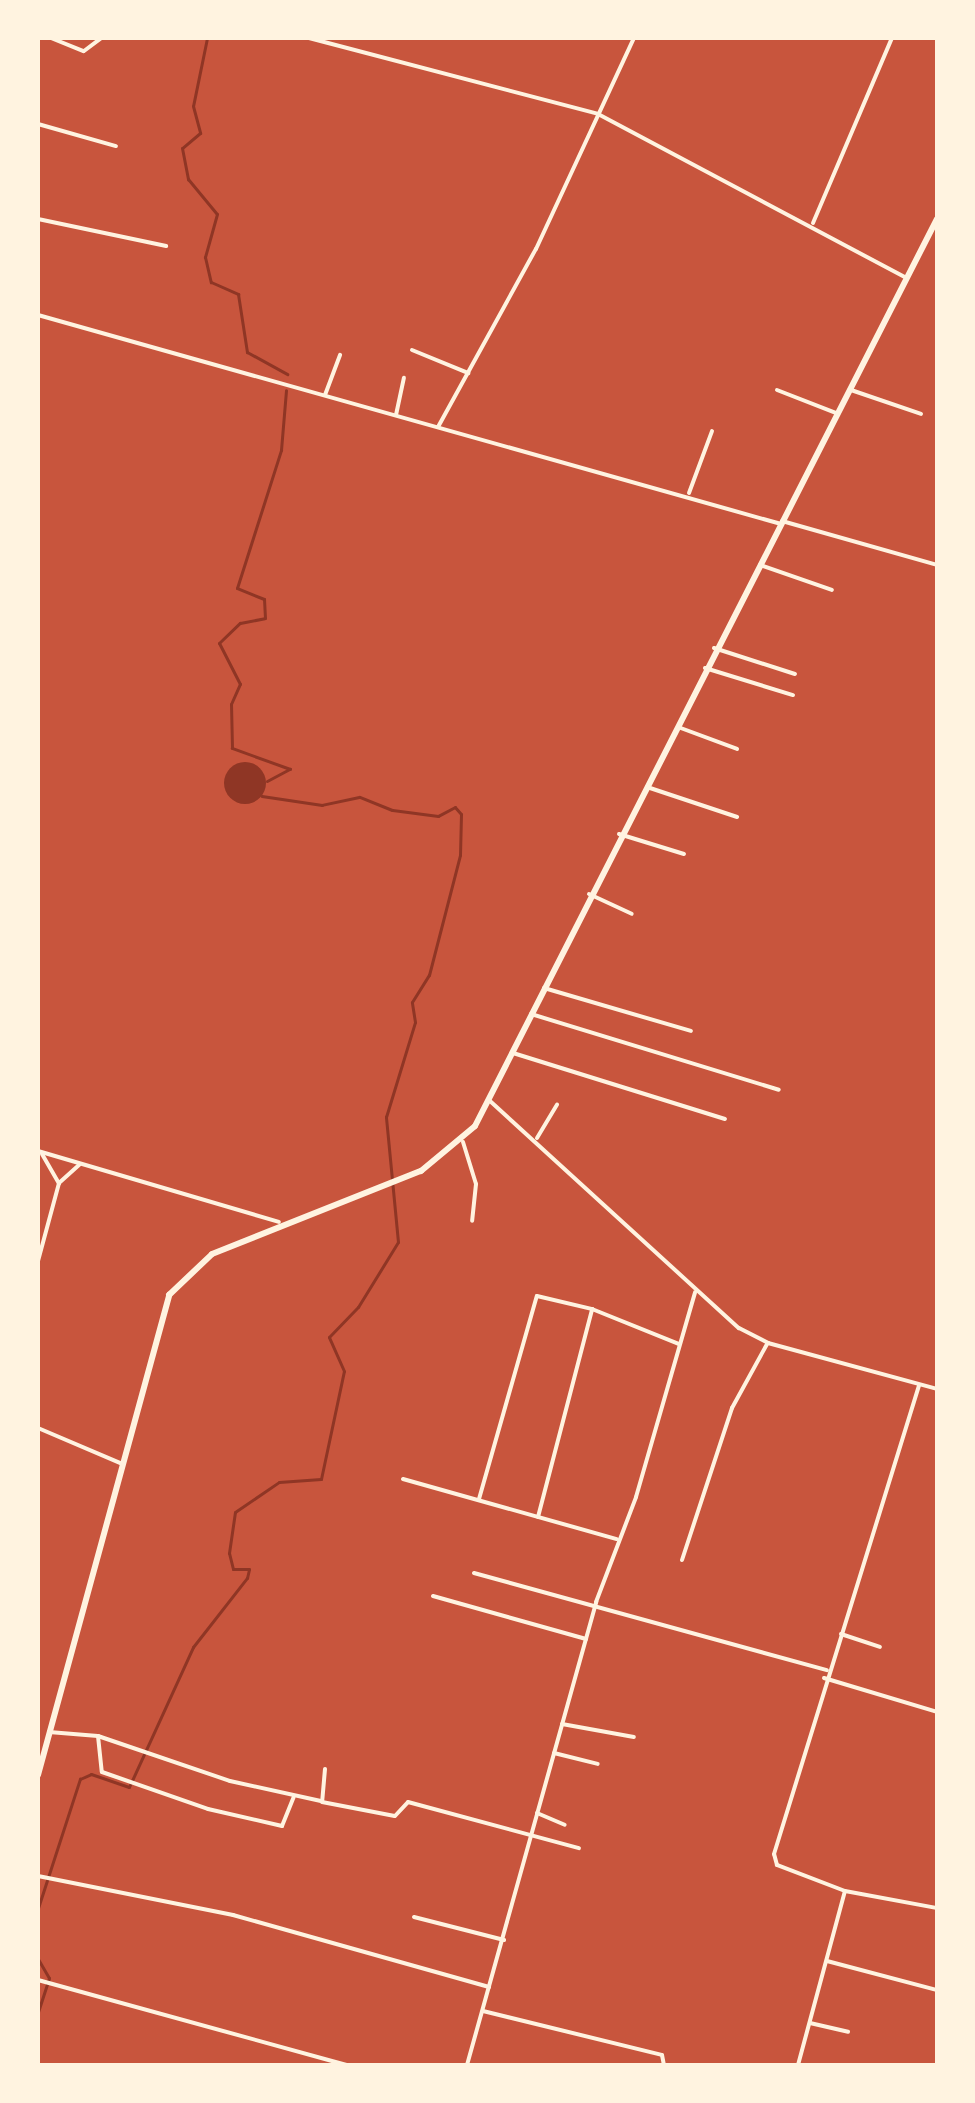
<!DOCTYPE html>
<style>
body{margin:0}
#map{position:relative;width:975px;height:2103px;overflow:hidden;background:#c8553d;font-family:Raleway,sans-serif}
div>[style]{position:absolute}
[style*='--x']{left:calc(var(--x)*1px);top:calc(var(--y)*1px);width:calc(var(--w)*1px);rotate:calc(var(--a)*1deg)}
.water>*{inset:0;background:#8f3625}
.round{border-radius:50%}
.stream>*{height:3px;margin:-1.5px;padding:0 1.5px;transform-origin:1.5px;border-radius:1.5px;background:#8f3625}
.minor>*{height:4px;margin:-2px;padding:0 2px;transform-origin:2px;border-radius:2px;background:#fff3e0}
.secondary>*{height:6px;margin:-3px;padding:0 3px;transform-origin:3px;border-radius:3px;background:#fff3e0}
span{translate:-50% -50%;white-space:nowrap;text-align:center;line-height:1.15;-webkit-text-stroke:7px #fff3e0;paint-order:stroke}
.frame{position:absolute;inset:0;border:40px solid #fff3e0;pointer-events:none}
</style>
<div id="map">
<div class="water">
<div class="round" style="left:224px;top:762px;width:42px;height:42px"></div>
</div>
<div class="stream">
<div style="--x:207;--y:38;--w:69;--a:101.6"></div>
<div style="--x:193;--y:106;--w:28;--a:75"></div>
<div style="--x:200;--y:133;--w:23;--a:140"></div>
<div style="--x:182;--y:148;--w:32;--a:79"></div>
<div style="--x:188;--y:179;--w:45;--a:50.4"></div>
<div style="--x:217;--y:214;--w:45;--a:105.6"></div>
<div style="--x:205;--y:257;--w:26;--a:77"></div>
<div style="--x:211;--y:282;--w:30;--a:24"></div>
<div style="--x:238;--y:294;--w:59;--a:81.2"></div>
<div style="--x:247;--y:352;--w:46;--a:28.8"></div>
<div style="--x:267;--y:781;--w:26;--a:-28"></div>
<div style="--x:290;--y:769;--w:62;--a:-160.1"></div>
<div style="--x:232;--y:748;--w:44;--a:-91.3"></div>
<div style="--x:231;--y:704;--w:22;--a:-66"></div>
<div style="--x:240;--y:684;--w:46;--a:-117.1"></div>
<div style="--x:219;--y:643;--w:29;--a:-44"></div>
<div style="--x:240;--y:623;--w:25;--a:-11"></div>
<div style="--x:265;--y:618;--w:19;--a:-93"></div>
<div style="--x:264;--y:599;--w:29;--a:-158"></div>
<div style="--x:237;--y:588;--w:145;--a:-72.3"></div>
<div style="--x:281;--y:450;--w:60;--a:-85.2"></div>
<div style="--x:38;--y:1908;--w:136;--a:-72"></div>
<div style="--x:80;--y:1779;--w:12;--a:-24"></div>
<div style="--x:91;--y:1774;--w:40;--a:18.9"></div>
<div style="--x:129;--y:1787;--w:154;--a:-65.4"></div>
<div style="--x:193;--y:1647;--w:88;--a:-52"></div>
<div style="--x:247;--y:1578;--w:9;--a:-77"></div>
<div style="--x:249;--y:1569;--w:16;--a:180"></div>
<div style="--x:233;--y:1569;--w:16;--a:-104"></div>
<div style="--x:229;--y:1553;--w:41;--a:-81.7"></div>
<div style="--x:235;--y:1512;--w:53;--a:-34.3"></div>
<div style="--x:279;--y:1482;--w:42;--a:-4.1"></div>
<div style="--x:321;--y:1479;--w:110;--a:-78"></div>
<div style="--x:344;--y:1371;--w:37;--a:-114"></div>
<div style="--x:329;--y:1337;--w:42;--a:-46"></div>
<div style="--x:358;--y:1307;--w:76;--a:-58.4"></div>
<div style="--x:398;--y:1242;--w:126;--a:-95.5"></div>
<div style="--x:386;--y:1117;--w:99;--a:-73"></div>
<div style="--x:415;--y:1022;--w:20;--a:-99"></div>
<div style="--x:412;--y:1002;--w:32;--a:-58"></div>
<div style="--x:429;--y:975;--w:124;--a:-75.5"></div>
<div style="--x:460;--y:855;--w:41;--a:-88.6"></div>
<div style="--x:461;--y:814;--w:9;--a:-131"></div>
<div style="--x:455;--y:807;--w:19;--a:152"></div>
<div style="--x:438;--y:816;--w:46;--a:-172.6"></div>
<div style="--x:392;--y:810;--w:35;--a:-158"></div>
<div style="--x:359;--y:797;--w:38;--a:168"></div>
<div style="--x:322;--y:805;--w:61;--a:-171.5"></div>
<div style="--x:38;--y:1959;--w:22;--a:60"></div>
<div style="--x:49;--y:1978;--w:36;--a:108"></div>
</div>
<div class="minor">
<div style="--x:51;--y:38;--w:35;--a:22"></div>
<div style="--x:84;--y:51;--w:21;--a:-37"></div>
<div style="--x:309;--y:38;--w:299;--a:14.7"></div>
<div style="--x:598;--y:114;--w:350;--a:28"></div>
<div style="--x:38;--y:124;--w:81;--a:15.8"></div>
<div style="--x:38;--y:219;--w:131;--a:11.9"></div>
<div style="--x:813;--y:223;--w:201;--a:-66.9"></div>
<div style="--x:38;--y:315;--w:772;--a:15.71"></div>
<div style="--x:412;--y:350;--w:61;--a:22.3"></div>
<div style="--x:777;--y:390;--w:63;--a:21.3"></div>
<div style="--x:851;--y:390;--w:74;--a:18.9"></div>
<div style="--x:325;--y:395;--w:43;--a:-69.4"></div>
<div style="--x:396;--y:415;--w:38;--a:-78"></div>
<div style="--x:438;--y:427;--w:203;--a:-61.2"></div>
<div style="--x:536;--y:249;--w:233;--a:-65.1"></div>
<div style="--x:689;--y:493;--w:66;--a:-69.6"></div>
<div style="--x:782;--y:521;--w:161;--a:15.8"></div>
<div style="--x:760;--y:565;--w:76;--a:19.1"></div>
<div style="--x:714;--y:648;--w:85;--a:17.8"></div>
<div style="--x:705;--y:668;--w:92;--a:17.1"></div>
<div style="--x:678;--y:727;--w:63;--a:20.4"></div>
<div style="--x:647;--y:787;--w:95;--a:18.4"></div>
<div style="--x:619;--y:834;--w:68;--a:17.1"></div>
<div style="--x:589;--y:894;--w:47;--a:24.9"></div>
<div style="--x:544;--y:988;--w:153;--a:16.3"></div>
<div style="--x:531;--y:1014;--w:259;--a:17"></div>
<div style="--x:513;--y:1053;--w:222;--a:17.3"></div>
<div style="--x:490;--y:1101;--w:337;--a:42.4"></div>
<div style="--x:739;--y:1328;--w:33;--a:27"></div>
<div style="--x:768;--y:1343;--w:175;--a:15.2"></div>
<div style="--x:537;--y:1138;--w:39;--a:-59"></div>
<div style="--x:463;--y:1142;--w:44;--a:72.8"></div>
<div style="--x:476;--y:1184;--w:37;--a:96"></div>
<div style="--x:38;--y:1151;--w:251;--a:16.4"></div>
<div style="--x:42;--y:1154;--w:34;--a:60"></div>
<div style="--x:38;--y:1261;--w:81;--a:-74.9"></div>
<div style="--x:59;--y:1183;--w:28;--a:-42"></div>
<div style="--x:38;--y:1428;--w:89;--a:23.1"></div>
<div style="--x:403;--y:1479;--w:222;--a:15.7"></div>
<div style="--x:479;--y:1499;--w:211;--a:-74.1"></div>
<div style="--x:537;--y:1296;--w:57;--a:13.3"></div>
<div style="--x:538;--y:1517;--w:215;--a:-75.4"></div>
<div style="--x:592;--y:1309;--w:94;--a:21.9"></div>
<div style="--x:682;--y:1560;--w:160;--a:-71.8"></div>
<div style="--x:732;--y:1408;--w:73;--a:-61.3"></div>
<div style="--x:474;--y:1573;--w:366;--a:15.4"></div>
<div style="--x:433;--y:1596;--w:159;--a:15.7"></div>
<div style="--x:841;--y:1634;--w:41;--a:18.4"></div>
<div style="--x:824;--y:1678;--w:118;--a:16.7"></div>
<div style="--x:562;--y:1724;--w:73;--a:10.2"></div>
<div style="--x:49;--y:1732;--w:49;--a:4.7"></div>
<div style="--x:98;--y:1736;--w:139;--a:18.8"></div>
<div style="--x:230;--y:1781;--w:93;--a:12.4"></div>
<div style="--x:98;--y:1736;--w:36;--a:84"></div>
<div style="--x:102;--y:1772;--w:112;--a:19.2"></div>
<div style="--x:208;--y:1809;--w:76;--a:12.9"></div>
<div style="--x:282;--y:1826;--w:31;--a:-68"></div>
<div style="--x:554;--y:1753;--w:45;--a:14"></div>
<div style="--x:325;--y:1769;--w:33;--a:95"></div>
<div style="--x:322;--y:1802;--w:74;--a:10.9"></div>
<div style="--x:395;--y:1816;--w:19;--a:-47"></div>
<div style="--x:408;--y:1802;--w:177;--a:15.1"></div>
<div style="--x:537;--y:1813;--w:30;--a:23"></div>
<div style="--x:38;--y:1876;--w:199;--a:11.3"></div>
<div style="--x:233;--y:1915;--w:266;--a:15.7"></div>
<div style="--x:845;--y:1891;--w:94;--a:10.5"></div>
<div style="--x:414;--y:1917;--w:93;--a:14.3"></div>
<div style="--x:827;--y:1961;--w:114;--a:14.8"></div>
<div style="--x:38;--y:1980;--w:320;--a:15.4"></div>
<div style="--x:483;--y:2011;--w:184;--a:13.8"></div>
<div style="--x:662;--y:2055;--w:10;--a:79"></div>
<div style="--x:810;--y:2023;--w:39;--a:13"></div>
<div style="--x:467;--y:2065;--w:481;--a:-74.4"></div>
<div style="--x:596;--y:1602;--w:112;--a:-69.1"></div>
<div style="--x:636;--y:1497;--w:213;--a:-73.9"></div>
<div style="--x:798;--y:2065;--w:180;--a:-74.9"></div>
<div style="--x:845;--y:1891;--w:73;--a:-159.1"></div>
<div style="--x:777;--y:1865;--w:11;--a:-105"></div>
<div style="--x:774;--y:1854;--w:491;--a:-72.8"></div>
</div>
<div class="secondary">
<div style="--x:38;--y:1775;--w:498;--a:-74.7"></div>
<div style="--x:169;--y:1295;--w:59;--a:-43.6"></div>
<div style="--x:212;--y:1254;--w:225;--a:-21.7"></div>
<div style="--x:421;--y:1171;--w:70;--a:-39.8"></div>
<div style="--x:475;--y:1126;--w:1018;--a:-63.01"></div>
</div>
<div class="frame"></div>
</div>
